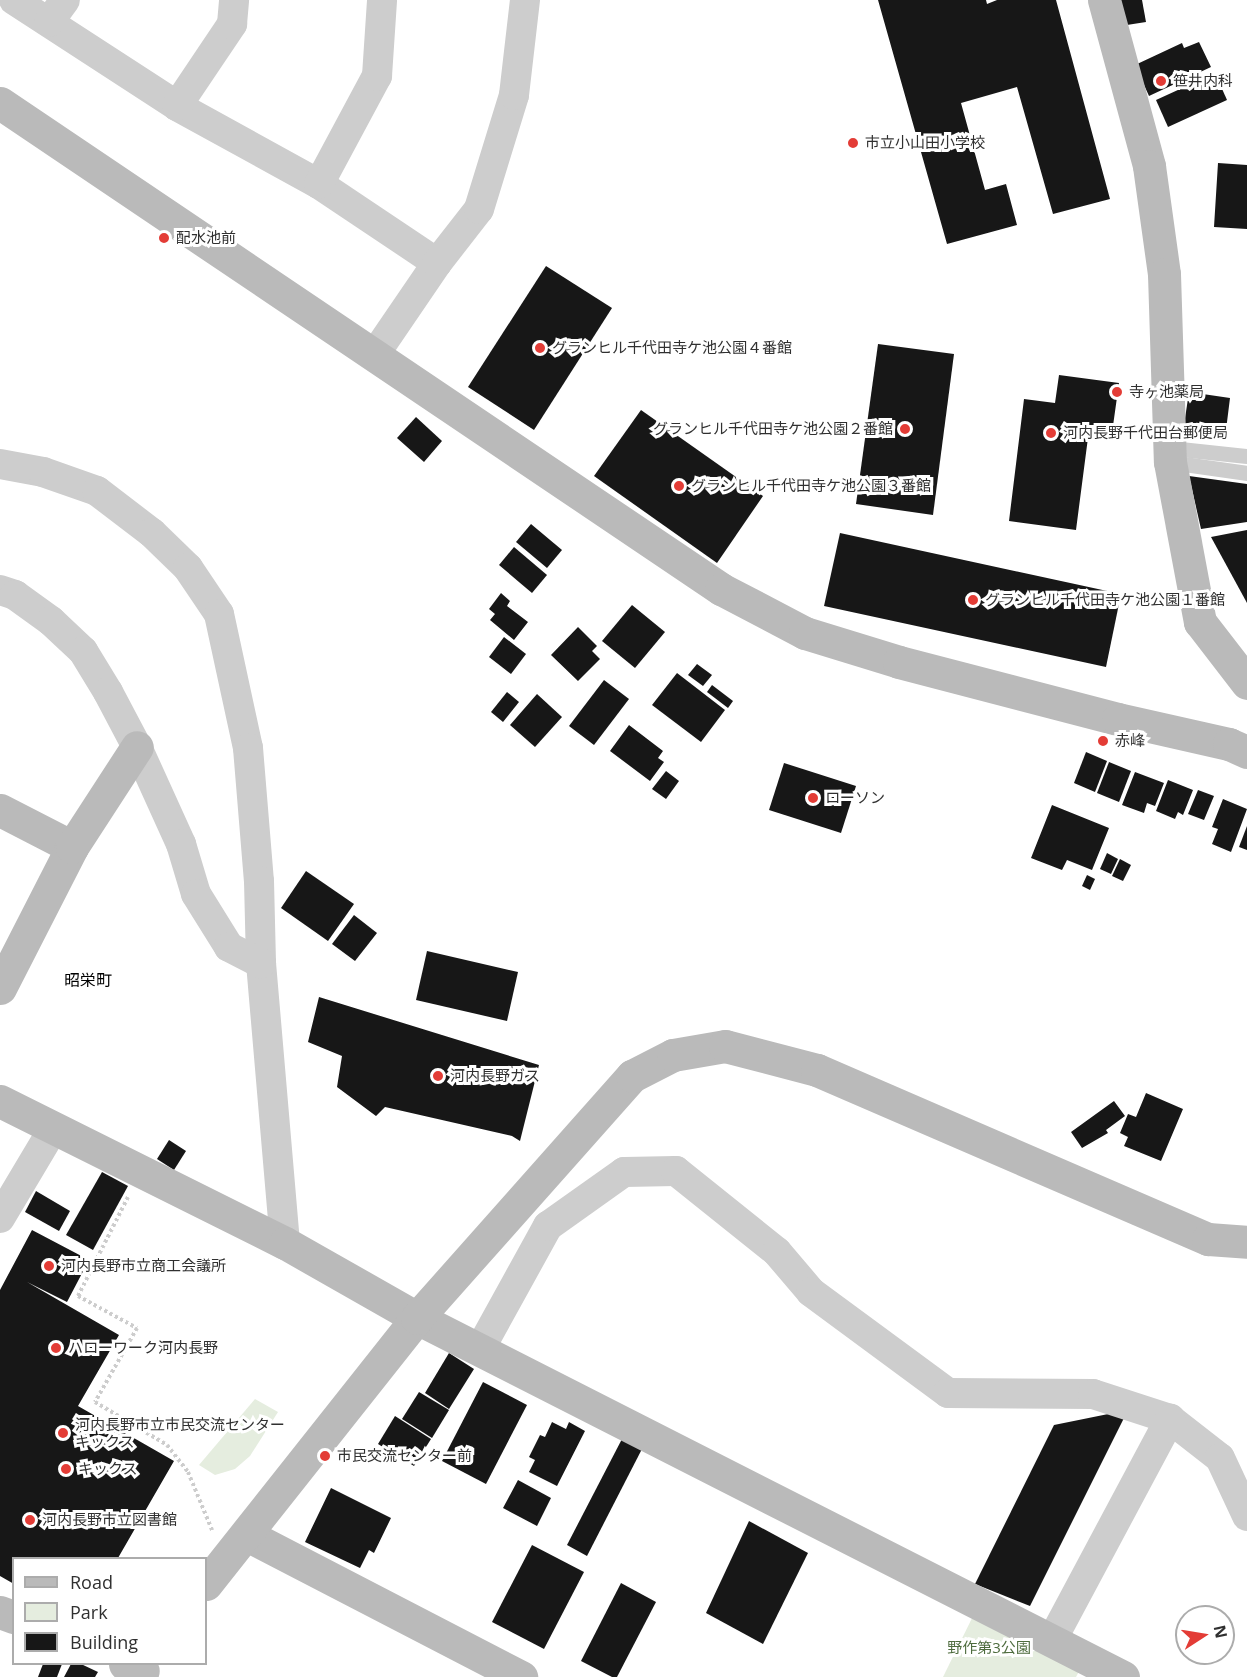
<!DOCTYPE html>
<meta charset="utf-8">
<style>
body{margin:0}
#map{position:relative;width:1247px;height:1677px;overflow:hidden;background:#fff;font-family:"Open Sans","Noto Sans JP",sans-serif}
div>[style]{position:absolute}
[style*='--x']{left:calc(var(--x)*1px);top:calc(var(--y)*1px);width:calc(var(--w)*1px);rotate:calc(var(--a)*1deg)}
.green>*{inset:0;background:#e5eddf}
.building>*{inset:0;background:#171717}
.path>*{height:4px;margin-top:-2px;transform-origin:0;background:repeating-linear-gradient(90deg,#cdcdcd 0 3px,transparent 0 6px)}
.lane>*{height:15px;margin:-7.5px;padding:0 7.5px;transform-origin:7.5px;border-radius:7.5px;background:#cdcdcd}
.street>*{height:30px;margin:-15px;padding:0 15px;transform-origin:15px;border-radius:15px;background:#cdcdcd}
.secondary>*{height:33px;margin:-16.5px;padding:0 16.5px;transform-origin:16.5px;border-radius:16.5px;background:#bababa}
.dots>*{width:16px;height:16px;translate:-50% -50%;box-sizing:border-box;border:3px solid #fff;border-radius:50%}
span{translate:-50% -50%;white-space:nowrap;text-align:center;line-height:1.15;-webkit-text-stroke:6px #fff;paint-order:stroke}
.poi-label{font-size:15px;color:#303030}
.left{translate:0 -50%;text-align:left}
.right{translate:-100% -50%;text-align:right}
.park-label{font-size:15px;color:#4e6c3e}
.neighbourhood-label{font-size:16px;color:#000}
.legend{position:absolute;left:12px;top:1557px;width:195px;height:108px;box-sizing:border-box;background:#fff;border:2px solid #acacac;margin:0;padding:8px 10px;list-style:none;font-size:18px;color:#303030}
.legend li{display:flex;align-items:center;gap:12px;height:30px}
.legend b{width:30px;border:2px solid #acacac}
.north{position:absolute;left:1175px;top:1605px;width:60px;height:60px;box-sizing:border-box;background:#fff;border:2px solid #acacac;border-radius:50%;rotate:78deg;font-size:16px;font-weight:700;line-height:24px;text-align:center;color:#303030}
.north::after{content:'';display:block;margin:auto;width:21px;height:27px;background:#e33c36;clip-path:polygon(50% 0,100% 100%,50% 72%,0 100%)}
</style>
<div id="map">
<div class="green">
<div style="clip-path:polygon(255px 1399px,278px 1412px,250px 1456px,235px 1469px,215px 1475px,199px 1465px)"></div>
<div style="clip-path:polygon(976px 1610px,1083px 1664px,1076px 1677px,943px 1677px)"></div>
</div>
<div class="building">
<div style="clip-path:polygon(878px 0,986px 0,987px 4px,997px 0,1056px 0,1110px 199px,1053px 214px,1017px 87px,961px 103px,985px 190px,1006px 184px,1017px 225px,947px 244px)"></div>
<div style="clip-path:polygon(1109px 0,1142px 0,1146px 22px,1114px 27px)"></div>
<div style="clip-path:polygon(1199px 42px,1211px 67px,1149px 96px,1135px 65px,1182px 43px,1184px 48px)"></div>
<div style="clip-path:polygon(1215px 73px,1227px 100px,1168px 127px,1156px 100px)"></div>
<div style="clip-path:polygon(1218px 163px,1247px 165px,1247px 229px,1214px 227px)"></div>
<div style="clip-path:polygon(546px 266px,612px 308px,534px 430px,468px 387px)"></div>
<div style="clip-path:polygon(878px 344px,954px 354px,933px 515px,856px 504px)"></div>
<div style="clip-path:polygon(1059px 375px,1119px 383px,1112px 433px,1089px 430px,1076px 530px,1009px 521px,1024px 399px,1055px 403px)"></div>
<div style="clip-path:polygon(1189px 392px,1230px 398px,1226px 430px,1184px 425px)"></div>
<div style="clip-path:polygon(641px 410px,763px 496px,717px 563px,594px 476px)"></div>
<div style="clip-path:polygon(416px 417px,442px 441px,424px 462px,397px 438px)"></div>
<div style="clip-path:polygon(1189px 476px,1247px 484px,1247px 522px,1201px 529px)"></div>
<div style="clip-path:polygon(531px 524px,562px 550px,547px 568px,516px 542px)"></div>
<div style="clip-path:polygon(1247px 530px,1247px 603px,1211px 537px)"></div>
<div style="clip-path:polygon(840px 533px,1121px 594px,1106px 667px,824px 606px)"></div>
<div style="clip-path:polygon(514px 547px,547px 575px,532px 593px,499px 565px)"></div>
<div style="clip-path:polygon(501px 593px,510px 601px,507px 606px,528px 622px,514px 640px,490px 620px,495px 614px,489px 609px)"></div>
<div style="clip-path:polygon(632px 605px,665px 632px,635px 668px,602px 641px)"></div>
<div style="clip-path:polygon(578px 627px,597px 646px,592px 651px,600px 659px,578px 681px,551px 655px)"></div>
<div style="clip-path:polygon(504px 637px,526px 654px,511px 674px,489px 657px)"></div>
<div style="clip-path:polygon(697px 664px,712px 675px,703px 686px,688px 675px)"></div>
<div style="clip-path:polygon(677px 673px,725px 710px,701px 742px,652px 705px)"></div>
<div style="clip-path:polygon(604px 680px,629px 699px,594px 745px,569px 726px)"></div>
<div style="clip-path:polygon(712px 685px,733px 701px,728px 708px,707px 692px)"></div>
<div style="clip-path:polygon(507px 692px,519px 702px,503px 722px,491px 712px)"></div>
<div style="clip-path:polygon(537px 694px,562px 717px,535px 747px,510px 725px)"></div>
<div style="clip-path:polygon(629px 725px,663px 751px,658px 758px,664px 762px,650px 781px,610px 751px)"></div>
<div style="clip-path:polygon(1086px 752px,1107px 761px,1095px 792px,1074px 783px)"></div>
<div style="clip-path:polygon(1109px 762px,1131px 771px,1119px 802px,1097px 793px)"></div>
<div style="clip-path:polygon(784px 763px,856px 786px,841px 833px,769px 810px)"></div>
<div style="clip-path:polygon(666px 771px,679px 781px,666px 799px,652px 789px)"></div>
<div style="clip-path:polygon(1135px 772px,1164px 783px,1155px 806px,1147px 803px,1144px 813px,1122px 805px)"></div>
<div style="clip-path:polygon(1168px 780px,1193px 790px,1183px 815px,1178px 812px,1175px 819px,1156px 811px)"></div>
<div style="clip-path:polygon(1198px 790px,1214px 796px,1204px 820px,1188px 814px)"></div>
<div style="clip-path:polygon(1223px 799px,1247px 809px,1231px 852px,1212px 844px,1218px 829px,1212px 827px)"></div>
<div style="clip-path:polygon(1052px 805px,1109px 828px,1092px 870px,1067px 860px,1062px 870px,1031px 858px)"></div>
<div style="clip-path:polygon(1247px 826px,1247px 850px,1239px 847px)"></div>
<div style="clip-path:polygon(1107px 853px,1118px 859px,1111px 874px,1100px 869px)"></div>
<div style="clip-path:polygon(1120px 859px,1131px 865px,1123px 881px,1112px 876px)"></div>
<div style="clip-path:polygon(306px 871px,354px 904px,328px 941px,281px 908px)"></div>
<div style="clip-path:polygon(1087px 875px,1095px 879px,1090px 890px,1082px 886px)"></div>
<div style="clip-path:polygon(354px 915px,377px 933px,355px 961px,332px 944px)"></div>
<div style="clip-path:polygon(427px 951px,518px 972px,507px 1021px,416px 1000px)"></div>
<div style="clip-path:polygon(319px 997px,539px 1065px,520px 1141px,512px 1136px,385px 1107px,376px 1116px,337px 1087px,342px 1056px,308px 1042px)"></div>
<div style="clip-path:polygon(1146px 1093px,1183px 1109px,1161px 1161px,1124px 1146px,1128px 1137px,1120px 1133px,1128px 1114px,1136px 1117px)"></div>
<div style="clip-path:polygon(1114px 1101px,1125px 1116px,1106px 1130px,1108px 1133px,1082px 1148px,1071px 1132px)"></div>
<div style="clip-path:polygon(169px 1140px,186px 1151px,174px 1170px,157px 1159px)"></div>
<div style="clip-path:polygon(102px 1172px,128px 1186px,93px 1250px,66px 1235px)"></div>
<div style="clip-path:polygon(36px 1191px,70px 1211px,59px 1231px,25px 1212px)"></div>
<div style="clip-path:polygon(32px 1230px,89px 1260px,67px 1302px,27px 1282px,119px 1335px,78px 1406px,174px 1461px,118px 1558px,14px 1558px,14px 1584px,0 1576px,0 1290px)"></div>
<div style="clip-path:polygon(449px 1353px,474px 1369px,449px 1409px,425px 1393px)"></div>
<div style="clip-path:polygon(483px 1382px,527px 1405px,486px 1484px,442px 1461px)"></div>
<div style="clip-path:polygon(419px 1392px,449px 1410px,432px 1438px,402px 1419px)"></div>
<div style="clip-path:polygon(1128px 1410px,1030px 1606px,975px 1584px,1054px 1425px)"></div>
<div style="clip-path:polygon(395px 1416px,431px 1439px,414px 1466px,378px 1444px)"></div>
<div style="clip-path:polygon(552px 1422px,566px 1429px,569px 1422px,585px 1431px,557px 1486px,529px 1472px,535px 1460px,529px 1457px,540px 1435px,545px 1437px)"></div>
<div style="clip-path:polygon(623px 1437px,643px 1447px,587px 1556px,567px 1545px)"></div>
<div style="clip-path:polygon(518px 1480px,551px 1498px,537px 1526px,503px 1508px)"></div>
<div style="clip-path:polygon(331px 1488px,391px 1518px,374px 1553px,369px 1550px,360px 1568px,305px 1542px)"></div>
<div style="clip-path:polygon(749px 1521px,808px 1553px,763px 1644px,706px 1613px)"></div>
<div style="clip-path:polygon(532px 1545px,584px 1572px,544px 1649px,492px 1622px)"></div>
<div style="clip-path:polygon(621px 1583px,656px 1602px,617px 1677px,612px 1677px,581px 1661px)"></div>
<div style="clip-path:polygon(43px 1664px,62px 1664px,57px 1677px,38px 1677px)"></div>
<div style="clip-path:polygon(71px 1664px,81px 1664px,98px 1672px,95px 1677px,64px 1677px)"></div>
</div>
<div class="path">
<div style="--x:128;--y:1197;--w:111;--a:116.8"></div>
<div style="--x:78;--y:1296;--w:67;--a:28.5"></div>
<div style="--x:137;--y:1328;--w:85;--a:119.6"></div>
<div style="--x:95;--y:1402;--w:84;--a:30.8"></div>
<div style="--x:167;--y:1445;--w:34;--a:52"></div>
<div style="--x:188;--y:1472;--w:63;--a:67.5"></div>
</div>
<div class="lane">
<div style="--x:1171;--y:448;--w:76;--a:6"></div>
<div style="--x:1170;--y:462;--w:78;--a:8.1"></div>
</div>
<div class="street">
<div style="--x:14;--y:0;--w:194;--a:33"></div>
<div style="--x:177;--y:106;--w:162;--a:28.8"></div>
<div style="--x:319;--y:184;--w:142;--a:33.8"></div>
<div style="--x:49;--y:22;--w:27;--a:-54"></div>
<div style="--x:177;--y:106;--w:99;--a:-56.1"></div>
<div style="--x:232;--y:24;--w:24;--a:-85"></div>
<div style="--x:319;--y:184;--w:123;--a:-61.8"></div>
<div style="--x:377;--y:76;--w:76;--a:-86.2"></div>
<div style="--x:375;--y:354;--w:110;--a:-55.7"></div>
<div style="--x:437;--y:263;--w:68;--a:-52.1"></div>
<div style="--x:479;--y:209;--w:119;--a:-72.9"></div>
<div style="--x:514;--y:95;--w:96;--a:-83.4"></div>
<div style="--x:0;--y:464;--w:44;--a:10.5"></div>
<div style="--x:43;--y:472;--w:57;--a:19.4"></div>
<div style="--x:97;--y:491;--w:69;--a:37.4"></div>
<div style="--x:152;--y:533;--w:50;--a:44.2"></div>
<div style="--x:188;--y:568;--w:55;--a:56"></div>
<div style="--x:219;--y:614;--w:137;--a:77.8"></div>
<div style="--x:248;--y:748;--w:133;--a:85.3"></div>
<div style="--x:259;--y:881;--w:82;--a:88.6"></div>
<div style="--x:261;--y:963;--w:281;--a:85.1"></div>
<div style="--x:0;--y:590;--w:16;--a:18"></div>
<div style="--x:15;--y:595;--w:44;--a:35.8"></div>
<div style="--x:51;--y:621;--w:44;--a:43.2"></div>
<div style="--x:83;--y:651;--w:48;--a:58.6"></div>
<div style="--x:108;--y:692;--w:62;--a:62.2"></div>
<div style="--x:137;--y:747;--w:107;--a:65.6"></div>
<div style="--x:181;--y:844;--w:52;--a:73.3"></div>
<div style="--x:196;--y:894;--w:62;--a:58.1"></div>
<div style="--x:229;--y:947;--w:36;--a:27"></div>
<div style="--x:0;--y:1218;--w:104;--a:-59.2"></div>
<div style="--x:480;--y:1349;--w:141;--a:-61.1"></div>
<div style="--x:548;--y:1226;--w:93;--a:-35.4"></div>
<div style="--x:624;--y:1172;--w:52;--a:-1.1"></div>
<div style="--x:676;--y:1171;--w:129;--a:38.7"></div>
<div style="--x:777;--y:1252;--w:52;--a:49.6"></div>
<div style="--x:811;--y:1292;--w:170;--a:36.4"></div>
<div style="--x:948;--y:1393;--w:145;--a:0.4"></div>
<div style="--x:1093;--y:1394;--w:81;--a:18"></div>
<div style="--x:1170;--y:1419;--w:63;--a:38"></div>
<div style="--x:1220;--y:1458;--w:64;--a:65"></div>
<div style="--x:1052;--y:1640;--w:251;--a:-61.9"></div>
</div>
<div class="secondary">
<div style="--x:1104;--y:0;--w:172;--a:74.8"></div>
<div style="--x:1149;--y:166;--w:109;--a:82.1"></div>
<div style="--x:1164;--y:274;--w:188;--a:88.2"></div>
<div style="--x:1170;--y:462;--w:163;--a:79.4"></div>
<div style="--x:1200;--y:622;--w:77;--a:52.4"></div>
<div style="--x:0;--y:103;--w:870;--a:33.98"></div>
<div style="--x:721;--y:589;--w:95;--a:27.6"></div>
<div style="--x:805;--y:633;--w:98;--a:17.1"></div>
<div style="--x:899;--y:662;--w:226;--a:14.6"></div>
<div style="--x:1118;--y:719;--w:114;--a:12.7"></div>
<div style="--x:1229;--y:744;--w:20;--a:24"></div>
<div style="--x:0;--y:810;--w:81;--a:27.2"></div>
<div style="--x:0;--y:988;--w:158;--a:-62.9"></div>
<div style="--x:72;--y:847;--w:119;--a:-57"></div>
<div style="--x:0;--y:1101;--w:318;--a:26.5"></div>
<div style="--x:285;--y:1243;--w:152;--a:29.6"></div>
<div style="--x:417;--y:1318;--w:792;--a:26.95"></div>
<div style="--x:247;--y:1535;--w:309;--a:27.4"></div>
<div style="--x:206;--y:1584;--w:340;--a:-51.6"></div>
<div style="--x:417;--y:1318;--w:324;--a:-48.4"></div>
<div style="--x:632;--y:1076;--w:46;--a:-27.1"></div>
<div style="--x:673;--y:1055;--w:53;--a:-9.8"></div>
<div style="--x:725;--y:1046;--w:95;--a:14.6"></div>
<div style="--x:817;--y:1070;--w:426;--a:23.4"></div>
<div style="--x:1208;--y:1239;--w:39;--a:4"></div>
<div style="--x:0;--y:1612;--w:15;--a:20"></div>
<div style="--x:125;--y:1664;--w:19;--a:21"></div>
</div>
<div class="dots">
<div style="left:1161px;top:81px;background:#e33c36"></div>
<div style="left:853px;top:143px;background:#e33c36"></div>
<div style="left:164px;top:238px;background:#e33c36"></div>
<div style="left:540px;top:348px;background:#e33c36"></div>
<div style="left:1117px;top:392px;background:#e33c36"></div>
<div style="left:905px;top:429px;background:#e33c36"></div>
<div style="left:1051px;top:433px;background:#e33c36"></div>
<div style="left:679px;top:486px;background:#e33c36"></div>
<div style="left:973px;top:600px;background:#e33c36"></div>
<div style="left:1103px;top:741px;background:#e33c36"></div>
<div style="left:813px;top:798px;background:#e33c36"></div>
<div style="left:438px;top:1076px;background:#e33c36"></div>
<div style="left:49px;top:1266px;background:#e33c36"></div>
<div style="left:56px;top:1348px;background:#e33c36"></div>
<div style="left:63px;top:1433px;background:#e33c36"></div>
<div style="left:325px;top:1456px;background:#e33c36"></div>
<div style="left:66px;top:1469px;background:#e33c36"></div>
<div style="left:30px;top:1520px;background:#e33c36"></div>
</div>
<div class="poi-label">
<span class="left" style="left:1173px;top:81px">笹井内科</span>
<span class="left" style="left:865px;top:143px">市立小山田小学校</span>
<span class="left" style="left:176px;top:238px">配水池前</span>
<span class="left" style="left:552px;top:348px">グランヒル千代田寺ケ池公園４番館</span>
<span class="left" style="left:1129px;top:392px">寺ヶ池薬局</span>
<span class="right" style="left:893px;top:429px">グランヒル千代田寺ケ池公園２番館</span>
<span class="left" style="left:1063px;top:433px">河内長野千代田台郵便局</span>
<span class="left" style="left:691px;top:486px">グランヒル千代田寺ケ池公園３番館</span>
<span class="left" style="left:985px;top:600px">グランヒル千代田寺ケ池公園１番館</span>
<span class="left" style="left:1115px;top:741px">赤峰</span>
<span class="left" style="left:825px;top:798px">ローソン</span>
<span class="left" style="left:450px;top:1076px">河内長野ガス</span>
<span class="left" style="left:61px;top:1266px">河内長野市立商工会議所</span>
<span class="left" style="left:68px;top:1348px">ハローワーク河内長野</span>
<span class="left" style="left:75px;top:1433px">河内長野市立市民交流センター<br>キックス</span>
<span class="left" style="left:337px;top:1456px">市民交流センター前</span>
<span class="left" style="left:78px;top:1469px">キックス</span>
<span class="left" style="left:42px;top:1520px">河内長野市立図書館</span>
</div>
<div class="park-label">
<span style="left:989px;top:1648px">野作第3公園</span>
</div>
<div class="neighbourhood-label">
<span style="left:88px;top:980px">昭栄町</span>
</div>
<ul class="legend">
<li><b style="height:8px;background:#bababa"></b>Road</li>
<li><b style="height:16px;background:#e5eddf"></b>Park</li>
<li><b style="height:16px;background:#171717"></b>Building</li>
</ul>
<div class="north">N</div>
</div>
